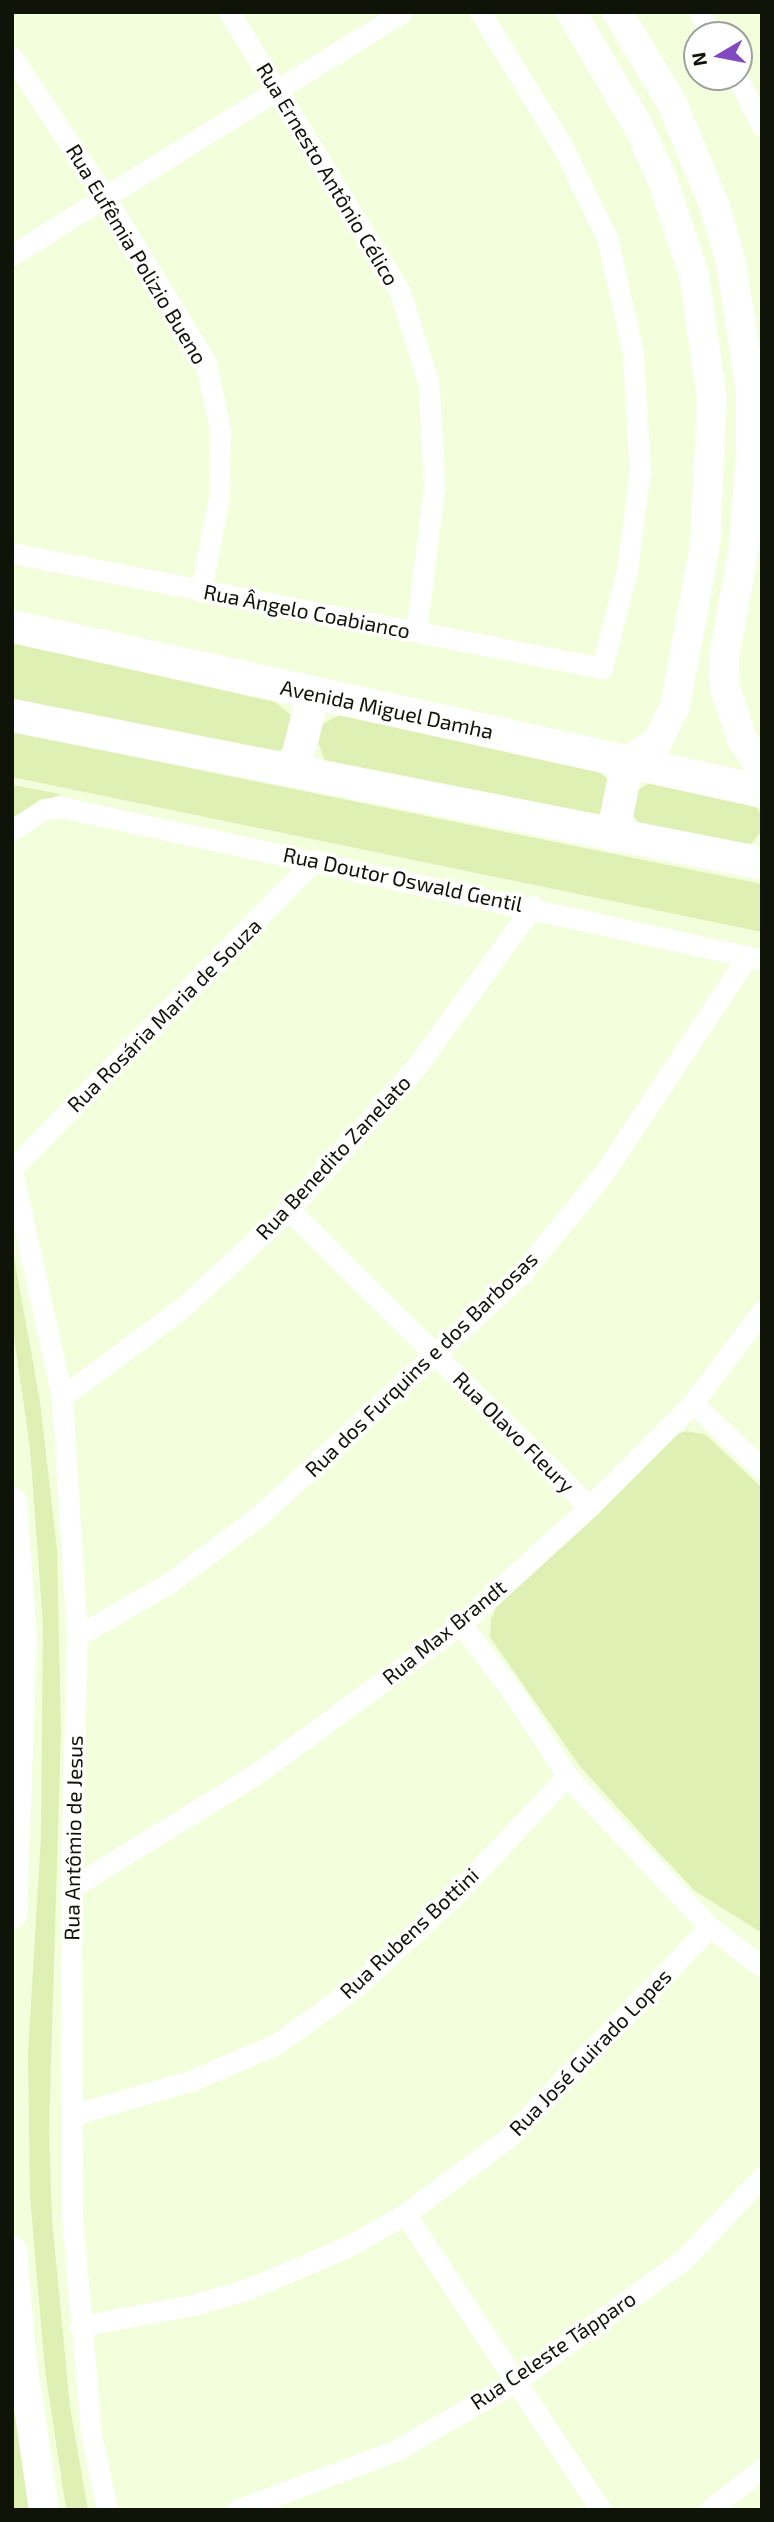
<!DOCTYPE html>
<meta charset="utf-8">
<style>
body{margin:0}
#map{position:relative;width:774px;height:2522px;overflow:hidden;background:#f3fedc;font-family:"Exo 2",sans-serif}
div>[style]{position:absolute}
[style*='--x']{left:calc(var(--x)*1px);top:calc(var(--y)*1px);width:calc(var(--w)*1px);rotate:calc(var(--a)*1deg)}
.green>*{inset:0;background:#def0b4}
.street>*{height:21px;margin:-10.5px;padding:0 10.5px;transform-origin:10.5px;border-radius:10.5px;background:#fff}
.secondary>*{height:30px;margin:-15px;padding:0 15px;transform-origin:15px;border-radius:15px;background:#fff}
.primary>*{height:33px;margin:-16.5px;padding:0 16.5px;transform-origin:16.5px;border-radius:16.5px;background:#fff}
span{translate:-50% -50%;white-space:nowrap;text-align:center;line-height:1.15;-webkit-text-stroke:7px #fff;paint-order:stroke}
.street-label{font-size:21px;color:#101307}
.frame{position:absolute;inset:0;border:14px solid #101307;pointer-events:none}
.north{position:absolute;left:683px;top:21px;width:70px;height:70px;box-sizing:border-box;background:#fff;border:2px solid #9fa19c;border-radius:50%;rotate:260deg;font-size:19px;font-weight:700;line-height:28px;text-align:center;color:#101307}
.north::after{content:'';display:block;margin:auto;width:24px;height:32px;background:#8049c0;clip-path:polygon(50% 0,100% 100%,50% 72%,0 100%)}
</style>
<div id="map">
<div class="green">
<div style="clip-path:polygon(12px 642px,275px 702px,293px 717px,285px 747px,279px 751px,12px 705px)"></div>
<div style="clip-path:polygon(342px 714px,597px 769px,608px 780px,610px 795px,599px 815px,325px 761px,317px 739px,322px 724px)"></div>
<div style="clip-path:polygon(12px 732px,762px 884px,762px 932px,12px 777px)"></div>
<div style="clip-path:polygon(649px 783px,756px 805px,762px 817px,760px 833px,749px 846px,639px 825px,632px 812px,638px 790px)"></div>
<div style="clip-path:polygon(12px 785px,60px 794px,12px 818px)"></div>
<div style="clip-path:polygon(12px 1246px,40px 1401px,57px 1549px,61px 1732px,49px 2129px,52px 2219px,70px 2407px,88px 2510px,67px 2510px,64px 2496px,45px 2370px,30px 2196px,28px 2054px,41px 1836px,43px 1625px,30px 1448px,12px 1323px)"></div>
<div style="clip-path:polygon(687px 1431px,706px 1435px,762px 1488px,762px 1933px,695px 1891px,646px 1839px,579px 1765px,490px 1637px,491px 1619px,497px 1605px,671px 1436px)"></div>
<div style="clip-path:polygon(12px 2389px,31px 2510px,12px 2510px)"></div>
</div>
<div class="street">
<div style="--x:229;--y:12;--w:328;--a:58.6"></div>
<div style="--x:400;--y:292;--w:97;--a:72.7"></div>
<div style="--x:429;--y:385;--w:103;--a:87.2"></div>
<div style="--x:434;--y:488;--w:145;--a:97.1"></div>
<div style="--x:699;--y:12;--w:26;--a:61"></div>
<div style="--x:12;--y:57;--w:168;--a:56.4"></div>
<div style="--x:105;--y:197;--w:194;--a:58.7"></div>
<div style="--x:206;--y:363;--w:68;--a:78.2"></div>
<div style="--x:220;--y:430;--w:68;--a:90.8"></div>
<div style="--x:219;--y:498;--w:94;--a:101.1"></div>
<div style="--x:737;--y:77;--w:55;--a:63"></div>
<div style="--x:12;--y:255;--w:460;--a:-31.9"></div>
<div style="--x:12;--y:553;--w:601;--a:11.03"></div>
<div style="--x:602;--y:668;--w:101;--a:-75.7"></div>
<div style="--x:627;--y:570;--w:100;--a:-82.5"></div>
<div style="--x:640;--y:471;--w:119;--a:-93.4"></div>
<div style="--x:633;--y:352;--w:117;--a:-102.8"></div>
<div style="--x:607;--y:238;--w:101;--a:-115.8"></div>
<div style="--x:563;--y:147;--w:158;--a:-121.6"></div>
<div style="--x:12;--y:830;--w:38;--a:-33"></div>
<div style="--x:44;--y:809;--w:17;--a:-7"></div>
<div style="--x:61;--y:807;--w:715;--a:12.27"></div>
<div style="--x:12;--y:1169;--w:433;--a:-45.6"></div>
<div style="--x:12;--y:1170;--w:232;--a:77.6"></div>
<div style="--x:62;--y:1397;--w:239;--a:86.4"></div>
<div style="--x:77;--y:1636;--w:252;--a:91.4"></div>
<div style="--x:71;--y:1888;--w:327;--a:89.8"></div>
<div style="--x:72;--y:2215;--w:220;--a:85"></div>
<div style="--x:91;--y:2434;--w:78;--a:78.1"></div>
<div style="--x:289;--y:1210;--w:422;--a:44.7"></div>
<div style="--x:62;--y:1397;--w:149;--a:-36.6"></div>
<div style="--x:182;--y:1308;--w:145;--a:-42.5"></div>
<div style="--x:289;--y:1210;--w:191;--a:-48.4"></div>
<div style="--x:416;--y:1067;--w:199;--a:-54"></div>
<div style="--x:693;--y:1403;--w:95;--a:43.7"></div>
<div style="--x:461;--y:1624;--w:91;--a:53"></div>
<div style="--x:516;--y:1697;--w:94;--a:57.2"></div>
<div style="--x:567;--y:1776;--w:208;--a:46.6"></div>
<div style="--x:710;--y:1927;--w:66;--a:37.6"></div>
<div style="--x:77;--y:1636;--w:106;--a:-29.9"></div>
<div style="--x:169;--y:1583;--w:112;--a:-36.7"></div>
<div style="--x:259;--y:1516;--w:358;--a:-42.7"></div>
<div style="--x:522;--y:1273;--w:128;--a:-50.7"></div>
<div style="--x:603;--y:1174;--w:262;--a:-56.4"></div>
<div style="--x:71;--y:1888;--w:221;--a:-31.7"></div>
<div style="--x:259;--y:1772;--w:250;--a:-36.2"></div>
<div style="--x:461;--y:1624;--w:173;--a:-42.4"></div>
<div style="--x:589;--y:1507;--w:147;--a:-45"></div>
<div style="--x:693;--y:1403;--w:115;--a:-53.1"></div>
<div style="--x:72;--y:2115;--w:123;--a:-16.1"></div>
<div style="--x:190;--y:2081;--w:92;--a:-23"></div>
<div style="--x:275;--y:2045;--w:101;--a:-35.7"></div>
<div style="--x:357;--y:1986;--w:132;--a:-42.9"></div>
<div style="--x:454;--y:1896;--w:165;--a:-46.7"></div>
<div style="--x:405;--y:2214;--w:355;--a:56.5"></div>
<div style="--x:80;--y:2326;--w:115;--a:-10.5"></div>
<div style="--x:193;--y:2305;--w:57;--a:-16.2"></div>
<div style="--x:248;--y:2289;--w:108;--a:-23"></div>
<div style="--x:347;--y:2247;--w:67;--a:-29.6"></div>
<div style="--x:405;--y:2214;--w:129;--a:-36.5"></div>
<div style="--x:509;--y:2137;--w:291;--a:-46.3"></div>
<div style="--x:237;--y:2510;--w:169;--a:-20.5"></div>
<div style="--x:395;--y:2451;--w:140;--a:-30"></div>
<div style="--x:516;--y:2381;--w:205;--a:-35.9"></div>
<div style="--x:682;--y:2261;--w:116;--a:-46.4"></div>
<div style="--x:709;--y:2510;--w:67;--a:-37.7"></div>
</div>
<div class="secondary">
<div style="--x:571;--y:12;--w:132;--a:59.6"></div>
<div style="--x:638;--y:126;--w:58;--a:65.6"></div>
<div style="--x:662;--y:179;--w:101;--a:71.6"></div>
<div style="--x:694;--y:275;--w:125;--a:81.7"></div>
<div style="--x:712;--y:399;--w:146;--a:92.7"></div>
<div style="--x:705;--y:545;--w:165;--a:100.5"></div>
<div style="--x:675;--y:707;--w:38;--a:117"></div>
<div style="--x:658;--y:741;--w:37;--a:146"></div>
<div style="--x:617;--y:12;--w:106;--a:58.9"></div>
<div style="--x:672;--y:103;--w:113;--a:67.5"></div>
<div style="--x:715;--y:207;--w:57;--a:73.8"></div>
<div style="--x:731;--y:262;--w:131;--a:81.2"></div>
<div style="--x:751;--y:391;--w:65;--a:90"></div>
<div style="--x:751;--y:456;--w:91;--a:94.4"></div>
<div style="--x:744;--y:547;--w:113;--a:100.2"></div>
<div style="--x:724;--y:658;--w:30;--a:88"></div>
<div style="--x:725;--y:688;--w:54;--a:71.6"></div>
<div style="--x:742;--y:739;--w:36;--a:56"></div>
<div style="--x:12;--y:1502;--w:139;--a:85.9"></div>
<div style="--x:22;--y:1641;--w:273;--a:92.1"></div>
<div style="--x:12;--y:2251;--w:103;--a:85"></div>
<div style="--x:21;--y:2354;--w:158;--a:81.6"></div>
</div>
<div class="primary">
<div style="--x:12;--y:626;--w:768;--a:12.41"></div>
<div style="--x:12;--y:715;--w:764;--a:11.16"></div>
<div style="--x:294;--y:769;--w:78;--a:-76"></div>
<div style="--x:612;--y:835;--w:75;--a:-78.4"></div>
</div>
<div class="street-label">
<span style="left:328px;top:174px;rotate:59deg">Rua Ernesto Antônio Célico</span>
<span style="left:137px;top:254px;rotate:59deg">Rua Eufêmia Polizio Bueno</span>
<span style="left:307px;top:611px;rotate:11deg">Rua Ângelo Coabianco</span>
<span style="left:387px;top:709px;rotate:12deg">Avenida Miguel Damha</span>
<span style="left:403px;top:879px;rotate:12deg">Rua Doutor Oswald Gentil</span>
<span style="left:164px;top:1015px;rotate:-45deg">Rua Rosária Maria de Souza</span>
<span style="left:333px;top:1157px;rotate:-47deg">Rua Benedito Zanelato</span>
<span style="left:421px;top:1364px;rotate:-44deg">Rua dos Furquins e dos Barbosas</span>
<span style="left:514px;top:1432px;rotate:45deg">Rua Olavo Fleury</span>
<span style="left:444px;top:1632px;rotate:-39deg">Rua Max Brandt</span>
<span style="left:73px;top:1838px;rotate:-89deg">Rua Antômio de Jesus</span>
<span style="left:409px;top:1933px;rotate:-43deg">Rua Rubens Bottini</span>
<span style="left:590px;top:2052px;rotate:-46deg">Rua José Guirado Lopes</span>
<span style="left:553px;top:2350px;rotate:-34deg">Rua Celeste Tápparo</span>
</div>
<div class="frame"></div>
<div class="north">N</div>
</div>
